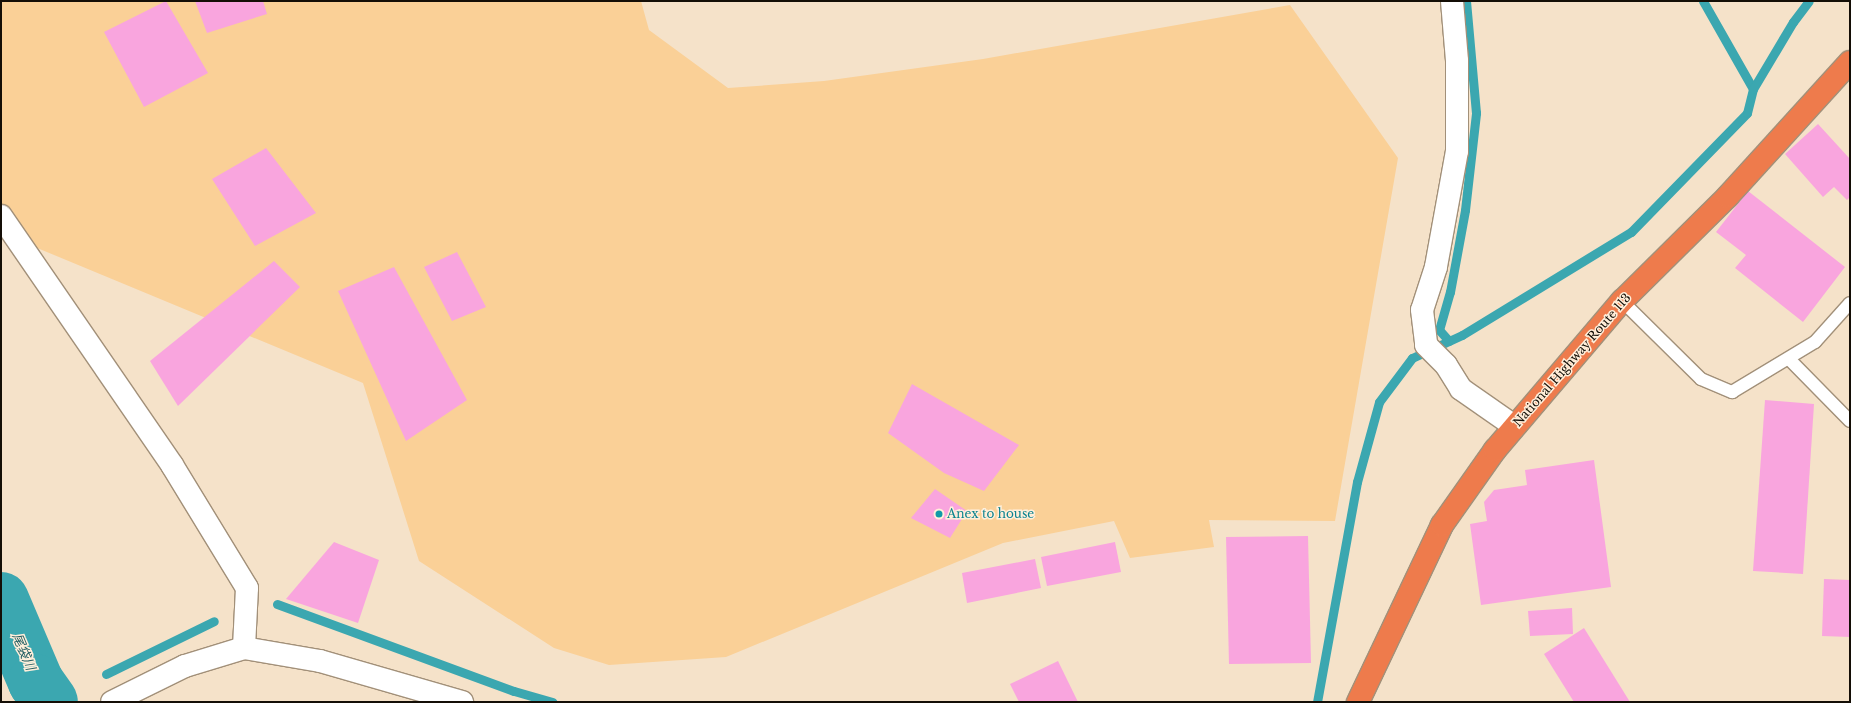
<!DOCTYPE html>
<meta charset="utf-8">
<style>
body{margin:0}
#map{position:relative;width:1851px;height:703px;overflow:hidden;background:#f5e2c9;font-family:"Libre Baskerville","Noto Sans JP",serif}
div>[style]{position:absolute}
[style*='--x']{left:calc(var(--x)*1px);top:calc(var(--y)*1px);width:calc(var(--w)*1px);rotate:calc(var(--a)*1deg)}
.green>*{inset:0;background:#fad097}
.stream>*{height:9px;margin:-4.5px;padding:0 4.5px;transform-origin:4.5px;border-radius:4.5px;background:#3ba7b0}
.river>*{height:56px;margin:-28px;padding:0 28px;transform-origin:28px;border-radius:28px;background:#3ba7b0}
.building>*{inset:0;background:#f9a5de}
.roads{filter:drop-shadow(1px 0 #a29079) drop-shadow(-1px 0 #a29079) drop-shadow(0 1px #a29079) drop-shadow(0 -1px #a29079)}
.lane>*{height:12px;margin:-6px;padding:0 6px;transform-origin:6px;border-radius:6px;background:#fff}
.street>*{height:22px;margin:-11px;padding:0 11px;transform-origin:11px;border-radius:11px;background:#fff}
.secondary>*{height:22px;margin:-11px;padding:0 11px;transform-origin:11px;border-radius:11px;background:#fff}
.highway>*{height:22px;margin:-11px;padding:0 11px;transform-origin:11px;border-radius:11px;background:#ee7b4c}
.dots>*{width:11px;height:11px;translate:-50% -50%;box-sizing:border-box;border:2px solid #ffefdb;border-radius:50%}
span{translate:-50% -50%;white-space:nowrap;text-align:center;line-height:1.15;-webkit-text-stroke:3px #ffefdb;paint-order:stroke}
.street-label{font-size:12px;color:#140e06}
.culture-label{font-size:12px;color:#0d838f}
.left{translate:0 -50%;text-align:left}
.water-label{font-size:13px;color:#235e63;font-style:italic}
.frame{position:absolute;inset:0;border:2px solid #140e06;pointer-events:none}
</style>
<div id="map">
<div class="green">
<div style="clip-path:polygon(1px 1px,641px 1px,649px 30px,728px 88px,824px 81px,983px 59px,1290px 5px,1398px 158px,1335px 521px,1209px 520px,1214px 547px,1130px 558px,1114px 521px,1003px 543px,726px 657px,609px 665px,554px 648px,419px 561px,363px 383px,1px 233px)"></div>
</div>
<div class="stream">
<div style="--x:1703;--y:1;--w:101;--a:60.4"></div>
<div style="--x:1449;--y:341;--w:15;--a:-132"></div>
<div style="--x:1439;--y:330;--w:40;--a:-74"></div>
<div style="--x:1450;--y:292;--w:83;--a:-79.6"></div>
<div style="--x:1465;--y:210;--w:98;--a:-83.5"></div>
<div style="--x:1476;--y:113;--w:112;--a:-95.1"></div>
<div style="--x:277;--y:604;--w:252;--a:20.2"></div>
<div style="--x:514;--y:691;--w:40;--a:16"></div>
<div style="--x:106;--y:674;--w:120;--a:-26.1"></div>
<div style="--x:61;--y:702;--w:9;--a:-32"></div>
<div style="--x:1317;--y:702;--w:224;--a:-79.7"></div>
<div style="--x:1357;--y:482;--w:83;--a:-74.6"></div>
<div style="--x:1379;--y:402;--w:55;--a:-53.1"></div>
<div style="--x:1412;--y:358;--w:55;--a:-24.7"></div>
<div style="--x:1462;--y:335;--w:198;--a:-31.4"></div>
<div style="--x:1631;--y:232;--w:166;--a:-45.7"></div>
<div style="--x:1747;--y:113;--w:25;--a:-76"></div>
<div style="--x:1753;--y:89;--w:78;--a:-59.2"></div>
<div style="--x:1793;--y:22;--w:26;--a:-53"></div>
</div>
<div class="river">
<div style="--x:1;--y:600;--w:89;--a:66.9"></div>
<div style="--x:36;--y:682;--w:24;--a:55"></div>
</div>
<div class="building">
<div style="clip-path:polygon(166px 1px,208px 73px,144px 107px,104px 32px)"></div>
<div style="clip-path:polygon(195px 1px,263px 1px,267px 14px,207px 33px)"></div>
<div style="clip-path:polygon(1818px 124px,1850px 159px,1850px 197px,1847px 200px,1834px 187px,1823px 197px,1785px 154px)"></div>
<div style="clip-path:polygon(266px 148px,316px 213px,255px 246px,212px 179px)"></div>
<div style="clip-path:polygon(1748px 191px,1845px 267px,1803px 322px,1735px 268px,1746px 255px,1716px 232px)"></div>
<div style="clip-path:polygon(457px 252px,486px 307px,452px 321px,424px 267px)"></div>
<div style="clip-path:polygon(274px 261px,300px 287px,178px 406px,150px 361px)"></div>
<div style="clip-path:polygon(394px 267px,467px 400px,406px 441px,338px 291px)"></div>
<div style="clip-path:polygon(912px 384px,1019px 445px,984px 491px,944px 473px,888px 433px)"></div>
<div style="clip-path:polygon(1765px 400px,1814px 404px,1803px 574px,1753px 571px)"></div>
<div style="clip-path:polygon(1594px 460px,1611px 587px,1481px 605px,1470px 524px,1487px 521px,1484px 502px,1494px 490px,1527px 485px,1525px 470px)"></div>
<div style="clip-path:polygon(935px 489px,967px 511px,950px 538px,911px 518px)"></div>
<div style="clip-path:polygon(1308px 536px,1311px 663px,1229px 664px,1226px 537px)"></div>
<div style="clip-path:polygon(334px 542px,379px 560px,358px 623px,286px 599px)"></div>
<div style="clip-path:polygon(1115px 542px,1121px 572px,1047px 586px,1041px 557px)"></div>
<div style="clip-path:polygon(1035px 559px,1041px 588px,967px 603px,962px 573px)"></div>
<div style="clip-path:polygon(1824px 579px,1850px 580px,1850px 637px,1822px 636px)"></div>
<div style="clip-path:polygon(1572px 608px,1573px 634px,1530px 636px,1528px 611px)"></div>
<div style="clip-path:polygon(1584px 628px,1630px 702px,1574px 702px,1544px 654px)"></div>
<div style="clip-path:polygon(1058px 661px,1078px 702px,1019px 702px,1010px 684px)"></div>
</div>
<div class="roads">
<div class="lane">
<div style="--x:1622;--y:301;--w:111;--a:44.6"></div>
<div style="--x:1701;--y:379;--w:34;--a:23"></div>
<div style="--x:1732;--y:392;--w:97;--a:-31.1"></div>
<div style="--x:1815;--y:342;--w:52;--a:-48.1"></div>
<div style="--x:1789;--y:359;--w:87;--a:45.5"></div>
</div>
<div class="street">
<div style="--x:1452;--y:1;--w:60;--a:85.2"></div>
<div style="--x:1457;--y:61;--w:90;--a:90"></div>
<div style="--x:1457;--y:151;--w:118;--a:100.3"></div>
<div style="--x:1436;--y:267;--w:45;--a:108"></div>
<div style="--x:1422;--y:310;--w:35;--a:83"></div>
<div style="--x:1426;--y:345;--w:28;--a:45"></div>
<div style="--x:1446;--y:365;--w:28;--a:58"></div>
<div style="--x:1461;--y:389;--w:65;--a:34.9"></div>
<div style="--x:1;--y:216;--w:302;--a:55.5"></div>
<div style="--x:172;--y:465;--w:144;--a:58.6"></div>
<div style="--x:247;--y:588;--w:60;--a:92.9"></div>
</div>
<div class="secondary">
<div style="--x:112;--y:702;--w:81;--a:-26.3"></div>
<div style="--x:185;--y:666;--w:62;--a:-17"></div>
<div style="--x:244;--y:648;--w:77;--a:9.7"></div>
<div style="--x:320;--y:661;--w:148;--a:16.1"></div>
</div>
<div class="highway">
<div style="--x:1358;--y:702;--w:196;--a:-64.6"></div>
<div style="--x:1442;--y:525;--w:92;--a:-54.8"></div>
<div style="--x:1495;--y:450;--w:196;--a:-49.6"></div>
<div style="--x:1622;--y:301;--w:149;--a:-44.7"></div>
<div style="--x:1728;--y:196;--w:181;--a:-47.7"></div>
</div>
</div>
<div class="dots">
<div style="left:939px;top:514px;background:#0f9aa8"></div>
</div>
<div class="street-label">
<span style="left:1572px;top:360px;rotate:-49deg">National Highway Route 113</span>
</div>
<div class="culture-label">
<span class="left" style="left:947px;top:514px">Anex to house</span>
</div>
<div class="water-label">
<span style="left:23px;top:652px;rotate:67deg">尾袋川</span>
</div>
<div class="frame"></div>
</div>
